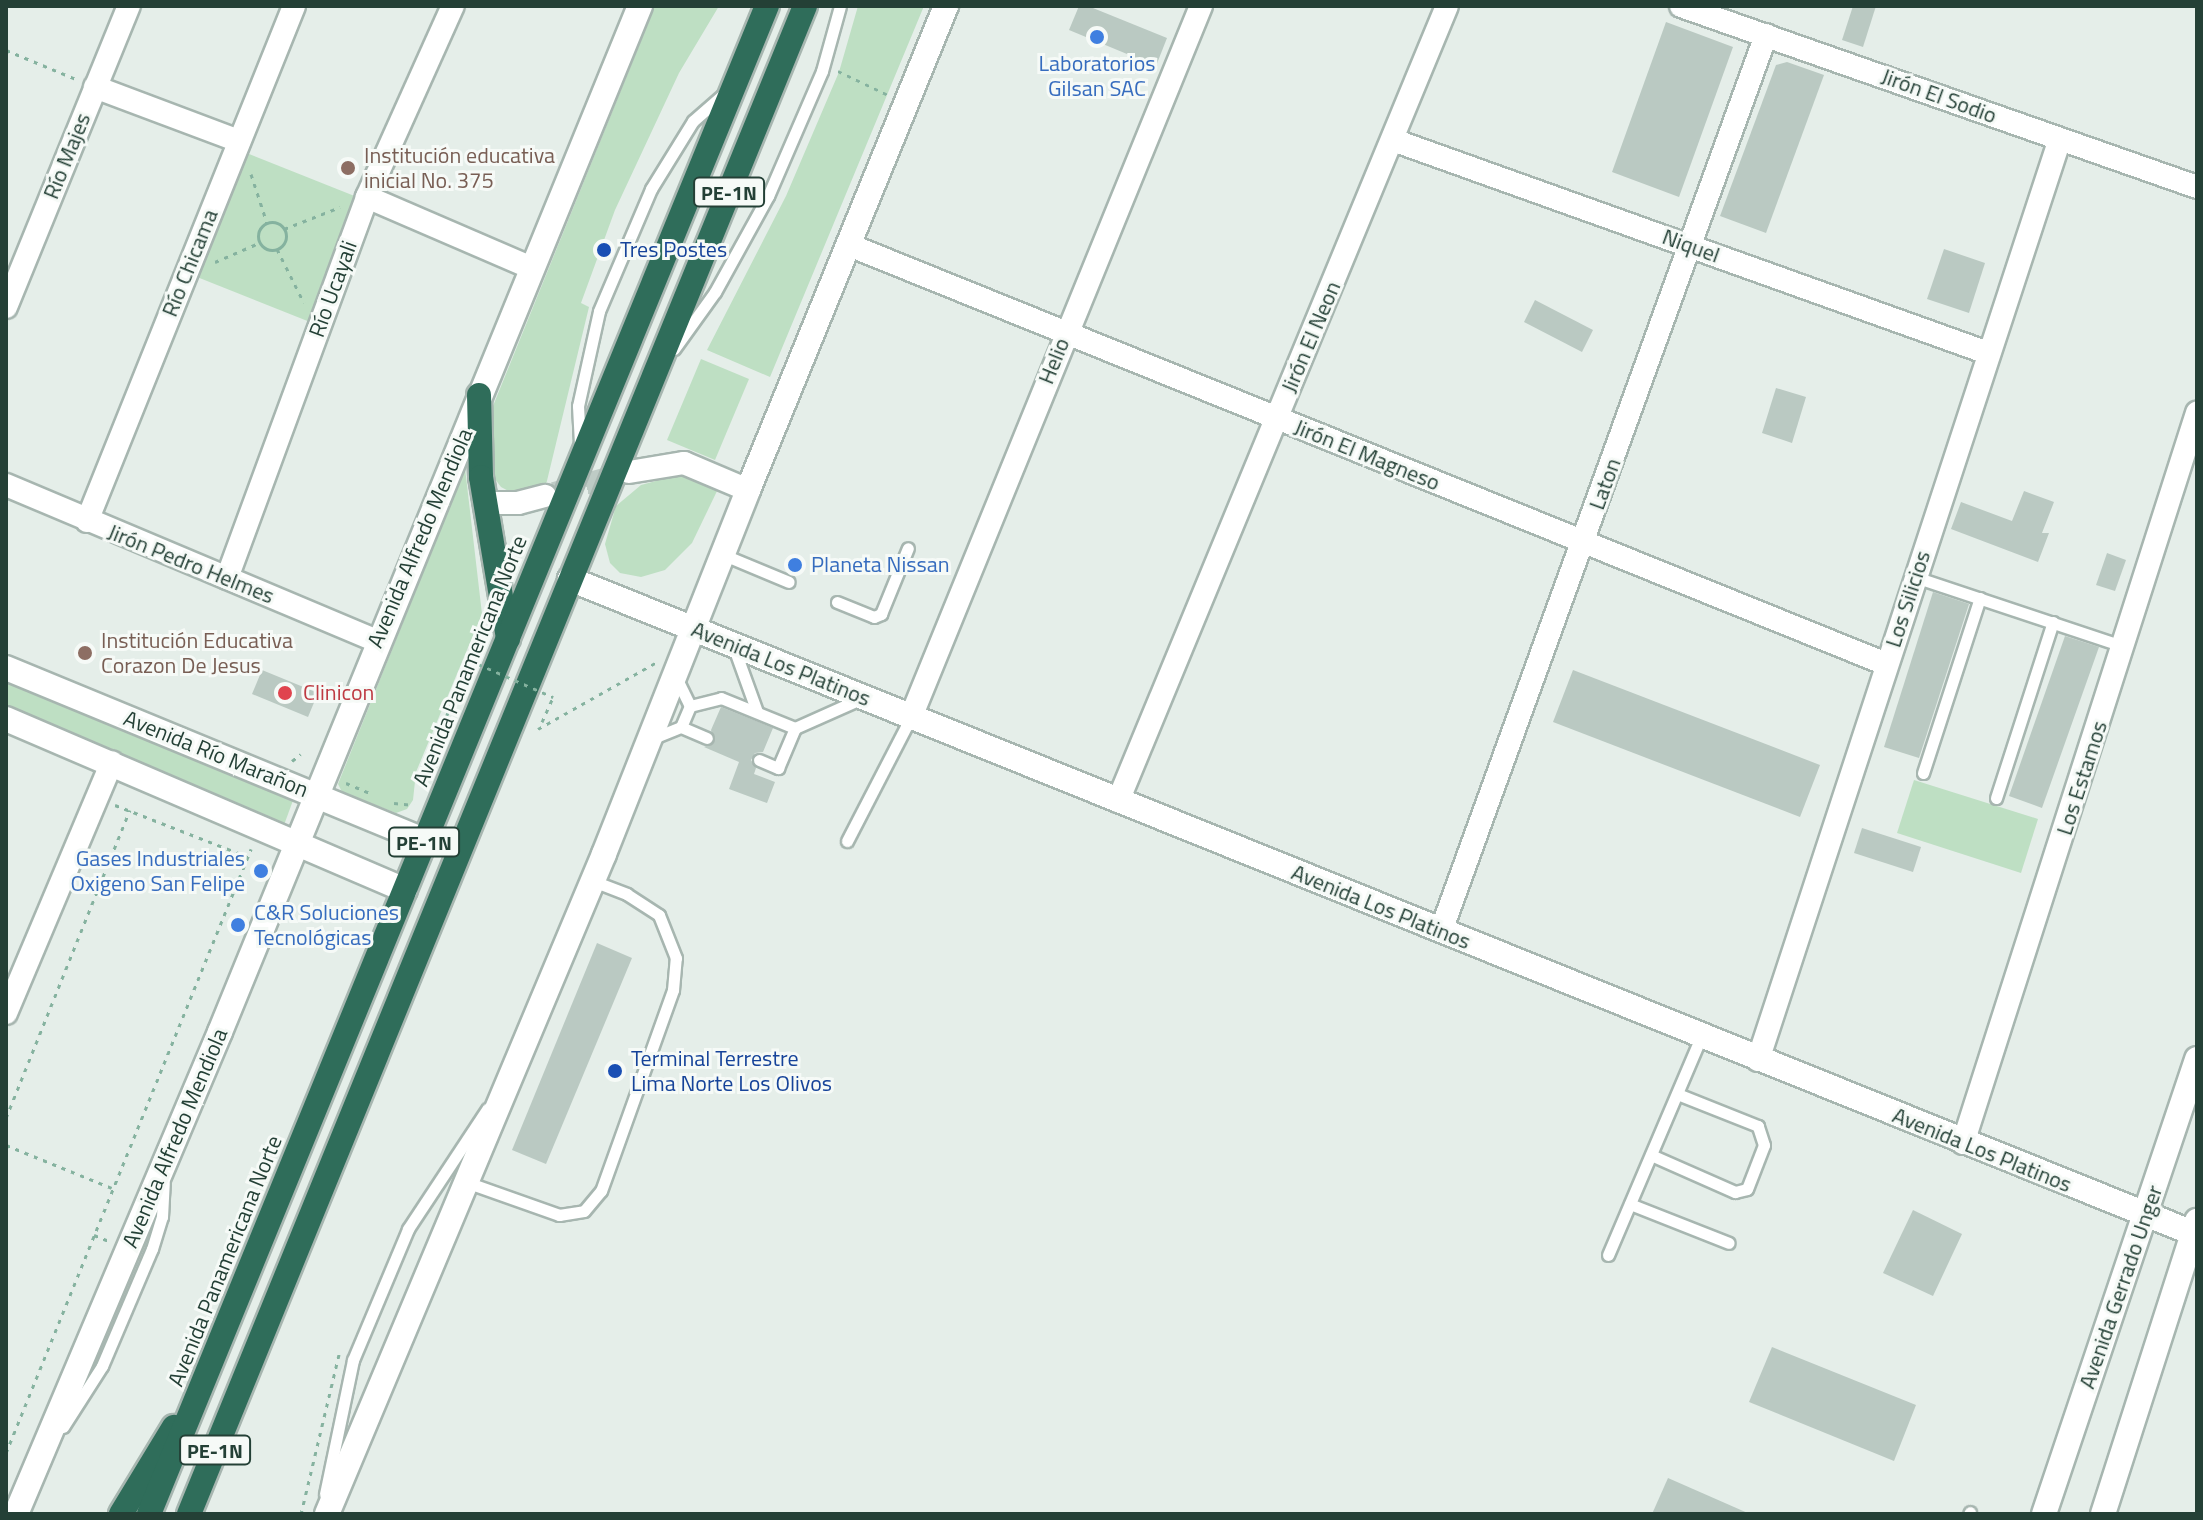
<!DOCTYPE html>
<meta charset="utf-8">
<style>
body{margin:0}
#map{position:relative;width:2203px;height:1520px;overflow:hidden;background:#e5eee9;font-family:"Titillium Web",sans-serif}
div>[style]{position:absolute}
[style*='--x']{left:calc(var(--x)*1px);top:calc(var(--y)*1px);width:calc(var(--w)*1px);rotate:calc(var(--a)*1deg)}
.green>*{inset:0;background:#bedfc3}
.building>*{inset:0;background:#bac9c2}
.minor-tunnel>*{height:22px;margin-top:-11px;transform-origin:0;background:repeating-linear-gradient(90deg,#becbc5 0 22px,transparent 0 33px)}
.path>*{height:3px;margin-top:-1.5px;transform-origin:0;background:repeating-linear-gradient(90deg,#85b29f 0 4px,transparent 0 10px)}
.path>.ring{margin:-1.5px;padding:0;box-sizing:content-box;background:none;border:3px solid #85b29f;border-radius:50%}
.roads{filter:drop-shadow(2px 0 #a7b6b0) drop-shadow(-2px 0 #a7b6b0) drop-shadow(0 2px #a7b6b0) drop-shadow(0 -2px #a7b6b0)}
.service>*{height:11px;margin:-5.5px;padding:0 5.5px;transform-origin:5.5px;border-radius:5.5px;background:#fff}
.minor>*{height:22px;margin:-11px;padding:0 11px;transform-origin:11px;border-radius:11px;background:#fff}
.tertiary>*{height:24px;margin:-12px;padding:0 12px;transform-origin:12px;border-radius:12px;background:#fff}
.secondary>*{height:24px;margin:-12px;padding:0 12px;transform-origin:12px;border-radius:12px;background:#fff}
.motorway>*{height:24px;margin:-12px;padding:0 12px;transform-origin:12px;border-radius:12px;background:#2f6d5a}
.path-bridge>*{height:3px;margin-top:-1.5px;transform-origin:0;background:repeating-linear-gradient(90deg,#85b29f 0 4px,transparent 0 10px)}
.dots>*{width:22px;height:22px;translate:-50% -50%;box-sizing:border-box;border:4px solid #f6faf7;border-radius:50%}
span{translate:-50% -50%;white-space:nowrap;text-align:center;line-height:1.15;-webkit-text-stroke:6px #f6faf7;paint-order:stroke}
.shield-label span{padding:2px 6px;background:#f6faf7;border:2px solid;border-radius:6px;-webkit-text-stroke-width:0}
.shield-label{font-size:20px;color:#244036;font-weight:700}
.shop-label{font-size:22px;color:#366cbe}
.left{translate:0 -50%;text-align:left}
.right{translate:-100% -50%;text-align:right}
.street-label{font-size:22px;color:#244036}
.education-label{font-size:22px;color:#785e54}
.transit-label{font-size:22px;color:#164399}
.health-label{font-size:22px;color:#be3a42}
.frame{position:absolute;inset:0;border:8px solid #244036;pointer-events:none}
</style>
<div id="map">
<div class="green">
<div style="clip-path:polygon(655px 6px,719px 6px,679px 73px,615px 210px,581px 303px,589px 307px,545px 489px,514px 494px,501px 487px,492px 475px,493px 406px)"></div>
<div style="clip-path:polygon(858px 6px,924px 6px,770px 377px,707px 350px,786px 196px,839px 72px)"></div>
<div style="clip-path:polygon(244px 152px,362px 199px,315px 324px,197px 277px)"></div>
<div style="clip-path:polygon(701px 359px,749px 379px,715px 460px,667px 440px)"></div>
<div style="clip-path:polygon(465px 468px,482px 614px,416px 772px,413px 800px,407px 809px,396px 813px,342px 792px,338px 784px)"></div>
<div style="clip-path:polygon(678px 475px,718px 489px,692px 543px,665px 570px,641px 577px,620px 573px,610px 563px,605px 544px,616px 506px,641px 485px)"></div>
<div style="clip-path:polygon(6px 677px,295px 795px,284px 825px,6px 709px)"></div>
<div style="clip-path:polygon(1914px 780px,2038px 819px,2021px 873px,1897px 833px)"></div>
</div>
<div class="building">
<div style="clip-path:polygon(1079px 6px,1088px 6px,1167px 38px,1156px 66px,1069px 30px)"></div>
<div style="clip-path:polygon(1853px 6px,1876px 6px,1863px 47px,1842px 40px)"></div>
<div style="clip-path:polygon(1666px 22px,1733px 47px,1679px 197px,1612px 172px)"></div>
<div style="clip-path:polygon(1787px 62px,1824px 75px,1766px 233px,1720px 216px,1776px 65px)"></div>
<div style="clip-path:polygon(1944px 249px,1985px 263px,1969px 313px,1927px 299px)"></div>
<div style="clip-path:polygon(1535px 300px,1593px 330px,1582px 352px,1524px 322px)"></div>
<div style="clip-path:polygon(1776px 388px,1806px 397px,1792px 443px,1762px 433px)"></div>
<div style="clip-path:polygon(2024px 491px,2054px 502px,2042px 533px,2049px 533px,2038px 562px,1951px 529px,1961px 502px,2012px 521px)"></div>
<div style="clip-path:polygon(2107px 553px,2126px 560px,2115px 591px,2096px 585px)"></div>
<div style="clip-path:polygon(1933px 592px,1969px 604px,1919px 758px,1884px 747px)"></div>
<div style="clip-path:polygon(2065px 636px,2099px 647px,2042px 808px,2009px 796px)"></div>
<div style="clip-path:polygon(262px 670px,318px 693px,308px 717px,252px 694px)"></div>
<div style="clip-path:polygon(1573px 670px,1820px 765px,1800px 817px,1553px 722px)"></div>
<div style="clip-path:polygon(721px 707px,773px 728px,763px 752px,755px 753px,751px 760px,756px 768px,754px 774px,775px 782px,767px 803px,729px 789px,739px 762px,704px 747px,714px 742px,711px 730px)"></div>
<div style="clip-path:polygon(1862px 828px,1921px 847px,1913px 872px,1854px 853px)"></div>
<div style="clip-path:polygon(597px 943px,632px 958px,546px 1164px,512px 1150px)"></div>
<div style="clip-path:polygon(1913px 1210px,1962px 1234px,1933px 1296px,1883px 1273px)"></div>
<div style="clip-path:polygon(1772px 1347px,1916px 1405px,1894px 1461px,1749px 1402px)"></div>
<div style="clip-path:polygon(1668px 1478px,1750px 1514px,1652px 1514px)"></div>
</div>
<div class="minor-tunnel">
<div style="--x:554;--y:493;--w:74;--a:-15.7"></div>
</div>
<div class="path">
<div style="--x:6;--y:50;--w:76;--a:22.5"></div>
<div style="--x:838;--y:71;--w:55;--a:25.6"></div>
<div style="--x:251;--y:174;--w:52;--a:71.9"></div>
<div class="ring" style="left:258px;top:222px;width:25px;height:25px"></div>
<div style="--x:284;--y:229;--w:60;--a:-21.4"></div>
<div style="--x:277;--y:249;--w:60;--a:63.4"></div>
<div style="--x:215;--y:262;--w:48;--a:-23.4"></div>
<div style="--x:542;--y:722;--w:27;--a:-66"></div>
<div style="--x:538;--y:729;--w:137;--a:-29.4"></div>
<div style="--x:292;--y:761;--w:11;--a:-38"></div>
<div style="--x:346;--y:783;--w:28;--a:23"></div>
<div style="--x:423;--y:784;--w:23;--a:-77"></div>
<div style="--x:428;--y:762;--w:110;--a:-68.1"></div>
<div style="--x:394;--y:803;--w:20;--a:6"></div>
<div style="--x:115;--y:805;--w:141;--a:21.3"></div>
<div style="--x:6;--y:1118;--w:332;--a:-68.1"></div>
<div style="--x:6;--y:1145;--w:114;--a:22.1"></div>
<div style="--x:94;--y:1235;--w:16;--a:22"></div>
<div style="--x:6;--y:1453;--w:652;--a:-67.92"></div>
<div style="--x:301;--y:1514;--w:164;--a:-76.6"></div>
</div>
<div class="roads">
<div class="service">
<div style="--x:674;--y:349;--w:70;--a:-54.3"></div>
<div style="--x:715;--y:292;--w:110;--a:-61.1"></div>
<div style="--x:768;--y:196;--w:136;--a:-66.6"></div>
<div style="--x:822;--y:71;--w:67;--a:-74.5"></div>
<div style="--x:580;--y:444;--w:38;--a:-93"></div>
<div style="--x:578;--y:406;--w:97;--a:-77.5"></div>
<div style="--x:599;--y:311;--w:133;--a:-66.9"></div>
<div style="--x:651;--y:189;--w:80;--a:-58.3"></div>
<div style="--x:693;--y:121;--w:43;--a:-41.2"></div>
<div style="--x:724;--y:555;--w:70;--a:22.6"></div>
<div style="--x:1915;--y:577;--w:219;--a:18.4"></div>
<div style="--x:837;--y:602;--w:40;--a:22"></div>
<div style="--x:874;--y:617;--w:8;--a:-23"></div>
<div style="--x:881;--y:614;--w:71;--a:-67.8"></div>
<div style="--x:734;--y:648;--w:68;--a:70.2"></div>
<div style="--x:690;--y:706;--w:32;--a:-14"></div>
<div style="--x:721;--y:698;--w:80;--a:22.1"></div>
<div style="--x:681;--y:727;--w:28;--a:23"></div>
<div style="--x:651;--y:739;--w:32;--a:-22"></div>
<div style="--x:681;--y:727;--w:23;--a:-67"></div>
<div style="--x:690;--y:706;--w:32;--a:-116"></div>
<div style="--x:759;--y:760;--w:21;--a:23"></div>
<div style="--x:778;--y:768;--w:43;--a:-67"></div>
<div style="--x:795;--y:728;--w:71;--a:-24"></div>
<div style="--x:1923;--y:773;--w:184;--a:-72"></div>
<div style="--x:1996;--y:798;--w:185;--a:-72.1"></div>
<div style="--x:847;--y:841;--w:140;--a:-62.7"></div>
<div style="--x:1651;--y:1155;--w:92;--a:23.8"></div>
<div style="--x:1735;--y:1192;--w:12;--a:-14"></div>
<div style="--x:1747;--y:1189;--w:47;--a:-68.9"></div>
<div style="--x:1764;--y:1145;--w:20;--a:-108"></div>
<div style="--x:1758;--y:1126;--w:87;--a:-158.4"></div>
<div style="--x:466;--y:1182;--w:99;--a:19.5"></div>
<div style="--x:559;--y:1215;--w:25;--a:-9"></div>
<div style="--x:584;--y:1211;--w:26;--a:-50"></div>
<div style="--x:601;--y:1191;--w:214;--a:-70.3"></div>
<div style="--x:673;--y:990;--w:32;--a:-85"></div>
<div style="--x:676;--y:958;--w:46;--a:-111.6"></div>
<div style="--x:659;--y:915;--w:38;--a:-147"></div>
<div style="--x:627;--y:894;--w:36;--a:-159"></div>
<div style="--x:1630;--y:1204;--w:106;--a:21.5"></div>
<div style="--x:1608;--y:1255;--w:237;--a:-66.9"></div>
<div style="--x:63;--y:1427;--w:72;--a:-57.4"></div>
<div style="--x:102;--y:1366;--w:127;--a:-66.9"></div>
<div style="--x:152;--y:1249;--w:34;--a:-73"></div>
<div style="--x:162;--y:1217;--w:34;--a:-87"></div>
<div style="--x:325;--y:1494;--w:137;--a:-78.2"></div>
<div style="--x:353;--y:1360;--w:142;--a:-67.2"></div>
<div style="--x:408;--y:1229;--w:144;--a:-56.6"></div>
<div style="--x:1969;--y:1514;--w:2;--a:-63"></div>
</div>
<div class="minor">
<div style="--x:1681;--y:6;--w:547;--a:19.33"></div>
<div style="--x:95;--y:87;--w:154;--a:20.6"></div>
<div style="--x:1393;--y:140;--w:632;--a:19.7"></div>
<div style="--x:367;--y:197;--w:180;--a:23.3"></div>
<div style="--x:849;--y:245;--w:1118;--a:22"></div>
<div style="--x:6;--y:307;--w:325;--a:-67.8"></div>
<div style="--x:629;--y:472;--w:56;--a:-9.3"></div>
<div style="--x:684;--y:463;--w:69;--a:22.9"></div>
<div style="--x:6;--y:485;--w:402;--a:22.8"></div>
<div style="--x:486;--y:503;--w:32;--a:0"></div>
<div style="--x:518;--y:503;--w:28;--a:-15"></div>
<div style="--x:87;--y:521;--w:555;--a:-68.1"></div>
<div style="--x:227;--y:578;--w:406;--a:-69.8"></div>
<div style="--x:367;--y:197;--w:209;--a:-65.8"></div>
<div style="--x:911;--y:717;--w:768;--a:-67.81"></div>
<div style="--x:1118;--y:801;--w:860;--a:-67.52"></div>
<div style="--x:1441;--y:931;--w:953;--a:-70.06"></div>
<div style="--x:6;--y:1013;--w:272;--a:-67.1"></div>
<div style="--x:1758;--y:1060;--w:969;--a:-71.85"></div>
<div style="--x:1963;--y:1143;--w:767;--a:-72.23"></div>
</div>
<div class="tertiary">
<div style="--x:570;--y:579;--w:1750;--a:21.95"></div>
<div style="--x:6;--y:668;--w:453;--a:22.4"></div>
<div style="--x:6;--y:719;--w:434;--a:23.2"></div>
</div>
<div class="secondary">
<div style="--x:16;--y:1514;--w:523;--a:-67.06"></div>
<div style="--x:220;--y:1032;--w:1109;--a:-67.74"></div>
<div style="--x:327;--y:1514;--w:716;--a:-67.23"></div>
<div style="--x:604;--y:854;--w:391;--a:-68.4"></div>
<div style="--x:748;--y:490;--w:523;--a:-67.75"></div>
<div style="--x:2044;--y:1514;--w:480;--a:-71.4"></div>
<div style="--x:2103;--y:1514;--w:308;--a:-72.2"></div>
</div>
<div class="motorway">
<div style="--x:479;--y:395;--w:82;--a:88.6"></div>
<div style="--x:481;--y:477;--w:164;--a:80.5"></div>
<div style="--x:121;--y:1514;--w:102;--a:-58.7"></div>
<div style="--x:149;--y:1514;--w:1630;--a:-67.72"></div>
<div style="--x:189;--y:1514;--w:1629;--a:-67.78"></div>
</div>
</div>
<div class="path-bridge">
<div style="--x:469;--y:660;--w:92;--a:23.8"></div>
</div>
<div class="dots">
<div style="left:1097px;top:37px;background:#3f7fe0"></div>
<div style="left:348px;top:168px;background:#8d6e63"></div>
<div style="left:604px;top:250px;background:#1a4fb4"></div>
<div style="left:795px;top:565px;background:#3f7fe0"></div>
<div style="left:85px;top:653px;background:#8d6e63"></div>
<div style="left:285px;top:693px;background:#e0444e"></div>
<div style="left:261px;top:871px;background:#3f7fe0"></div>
<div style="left:238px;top:925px;background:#3f7fe0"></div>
<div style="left:615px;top:1071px;background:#1a4fb4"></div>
</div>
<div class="shield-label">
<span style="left:729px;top:192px">PE-1N</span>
<span style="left:424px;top:842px">PE-1N</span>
<span style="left:215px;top:1450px">PE-1N</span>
</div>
<div class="shop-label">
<span style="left:1097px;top:76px">Laboratorios<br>Gilsan SAC</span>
<span class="left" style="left:811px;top:565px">Planeta Nissan</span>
<span class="right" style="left:245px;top:871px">Gases Industriales<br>Oxigeno San Felipe</span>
<span class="left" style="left:254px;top:925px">C&amp;R Soluciones<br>Tecnológicas</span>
</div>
<div class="street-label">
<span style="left:1939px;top:96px;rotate:20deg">Jirón El Sodio</span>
<span style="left:67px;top:156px;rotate:-68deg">Río Majes</span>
<span style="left:1691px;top:246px;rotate:20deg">Niquel</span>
<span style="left:190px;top:263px;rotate:-68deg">Río Chicama</span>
<span style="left:333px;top:289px;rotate:-70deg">Río Ucayali</span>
<span style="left:1311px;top:337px;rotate:-67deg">Jirón El Neon</span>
<span style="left:1054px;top:361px;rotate:-68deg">Helio</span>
<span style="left:1367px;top:455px;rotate:22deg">Jirón El Magneso</span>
<span style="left:1605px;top:484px;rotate:-70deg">Laton</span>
<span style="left:420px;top:538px;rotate:-67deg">Avenida Alfredo Mendiola</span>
<span style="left:191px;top:564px;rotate:22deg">Jirón Pedro Helmes</span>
<span style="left:1908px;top:599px;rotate:-72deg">Los Silicios</span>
<span style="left:470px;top:661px;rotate:-68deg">Avenida Panamericana Norte</span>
<span style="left:781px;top:664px;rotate:22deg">Avenida Los Platinos</span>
<span style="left:216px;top:754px;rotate:22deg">Avenida Río Marañon</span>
<span style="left:2082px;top:778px;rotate:-72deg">Los Estamos</span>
<span style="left:1381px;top:907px;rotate:22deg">Avenida Los Platinos</span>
<span style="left:175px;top:1138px;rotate:-67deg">Avenida Alfredo Mendiola</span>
<span style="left:1982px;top:1150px;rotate:22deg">Avenida Los Platinos</span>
<span style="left:225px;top:1261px;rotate:-68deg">Avenida Panamericana Norte</span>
<span style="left:2121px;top:1287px;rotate:-71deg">Avenida Gerrado Unger</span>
</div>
<div class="education-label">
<span class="left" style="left:364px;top:168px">Institución educativa<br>inicial No. 375</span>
<span class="left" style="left:101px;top:653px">Institución Educativa<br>Corazon De Jesus</span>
</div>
<div class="transit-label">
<span class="left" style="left:620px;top:250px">Tres Postes</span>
<span class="left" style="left:631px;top:1071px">Terminal Terrestre<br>Lima Norte Los Olivos</span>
</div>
<div class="health-label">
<span class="left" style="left:303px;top:693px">Clinicon</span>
</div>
<div class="frame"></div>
</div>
